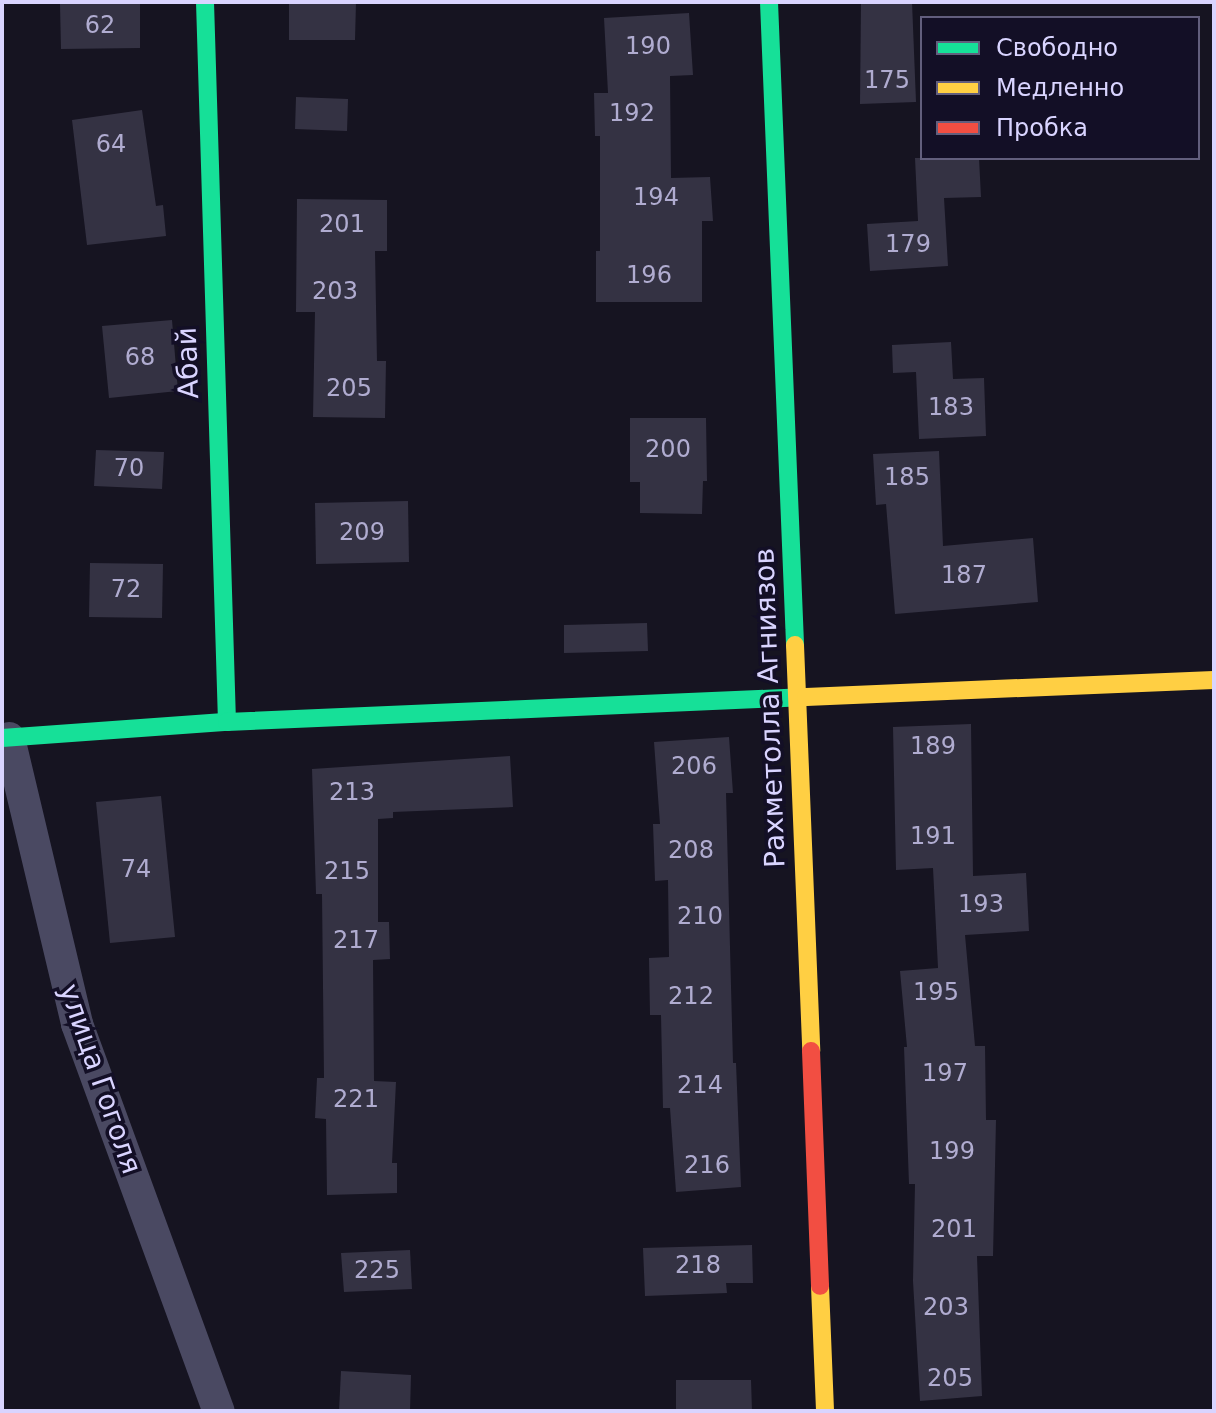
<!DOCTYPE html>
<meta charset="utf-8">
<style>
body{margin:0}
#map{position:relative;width:1216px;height:1413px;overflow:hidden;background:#161421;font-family:"DejaVu Sans",sans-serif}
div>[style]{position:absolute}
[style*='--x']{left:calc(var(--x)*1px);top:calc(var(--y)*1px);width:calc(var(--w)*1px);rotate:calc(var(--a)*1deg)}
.building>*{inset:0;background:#343243}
.street>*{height:32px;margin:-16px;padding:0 16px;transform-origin:16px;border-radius:16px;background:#4a4962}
.fast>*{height:18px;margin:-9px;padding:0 9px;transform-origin:9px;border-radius:9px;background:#16e098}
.slow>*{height:18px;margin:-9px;padding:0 9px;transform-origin:9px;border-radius:9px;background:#ffcf43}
.jam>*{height:18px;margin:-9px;padding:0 9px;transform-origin:9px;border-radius:9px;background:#f24e42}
span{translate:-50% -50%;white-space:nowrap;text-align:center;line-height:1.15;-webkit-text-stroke:7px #130f26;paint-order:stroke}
.number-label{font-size:24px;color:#b0acd0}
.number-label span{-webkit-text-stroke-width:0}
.street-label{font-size:28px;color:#d9d4ff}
.frame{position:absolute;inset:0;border:4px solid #d9d4ff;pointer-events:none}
.legend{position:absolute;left:920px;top:16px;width:280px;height:144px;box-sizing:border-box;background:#130f26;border:2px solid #625e7d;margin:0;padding:10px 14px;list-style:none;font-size:24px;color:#d9d4ff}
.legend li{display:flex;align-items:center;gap:16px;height:40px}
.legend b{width:40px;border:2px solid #625e7d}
</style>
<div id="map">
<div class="building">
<div style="clip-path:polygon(289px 2px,356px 2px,355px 40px,289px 40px)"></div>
<div style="clip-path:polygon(861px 2px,912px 2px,916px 102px,860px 104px)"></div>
<div style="clip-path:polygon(140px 3px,140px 48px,61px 49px,60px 4px)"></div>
<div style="clip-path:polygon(689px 13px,693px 75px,670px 76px,671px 178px,710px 177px,713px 221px,702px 221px,702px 302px,596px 302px,596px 251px,600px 251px,600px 136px,595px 136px,594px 93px,608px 93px,604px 18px)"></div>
<div style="clip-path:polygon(296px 97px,348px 99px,347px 131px,295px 129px)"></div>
<div style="clip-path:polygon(142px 110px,156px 206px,163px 205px,166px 236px,87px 245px,72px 120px)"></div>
<div style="clip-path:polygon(915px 158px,979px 158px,981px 197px,944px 198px,948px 266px,870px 271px,867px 224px,918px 221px)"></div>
<div style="clip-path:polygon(297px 199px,387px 200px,387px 251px,375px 251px,377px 361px,386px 361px,385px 418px,313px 417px,315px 312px,296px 312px)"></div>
<div style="clip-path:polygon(172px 320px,178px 391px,109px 398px,102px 326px)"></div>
<div style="clip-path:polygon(951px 342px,953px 379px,984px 378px,986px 436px,919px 439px,916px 372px,893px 373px,892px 345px)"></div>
<div style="clip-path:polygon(630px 418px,706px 418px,707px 481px,703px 481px,702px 514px,640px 513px,640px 482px,630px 482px)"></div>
<div style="clip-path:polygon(96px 450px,164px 452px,162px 489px,94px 486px)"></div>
<div style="clip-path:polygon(939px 451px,943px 546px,1033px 538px,1038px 602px,895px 614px,886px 504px,876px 505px,873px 454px)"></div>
<div style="clip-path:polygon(408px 501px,409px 562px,316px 564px,315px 503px)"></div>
<div style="clip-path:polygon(90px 563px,163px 564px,162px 618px,89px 617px)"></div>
<div style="clip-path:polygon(647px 623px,648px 651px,564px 653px,564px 625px)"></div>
<div style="clip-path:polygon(971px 724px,973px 876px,1026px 873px,1029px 931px,965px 935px,975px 1046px,985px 1046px,986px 1120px,996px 1120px,993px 1256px,977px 1256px,982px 1396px,920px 1401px,913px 1281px,915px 1184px,909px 1184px,904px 1047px,907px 1047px,900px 971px,938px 968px,933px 868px,896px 870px,893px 727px)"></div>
<div style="clip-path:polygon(729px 737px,733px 793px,726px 793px,733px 1063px,736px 1063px,741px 1187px,676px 1192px,670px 1108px,663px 1108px,661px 1015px,650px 1015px,649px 958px,669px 957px,668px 880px,655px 881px,653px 824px,660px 824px,654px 742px)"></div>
<div style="clip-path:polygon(510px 756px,513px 807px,393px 812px,393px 818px,378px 819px,378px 922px,389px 922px,390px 959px,373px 960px,374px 1081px,396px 1082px,392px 1163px,397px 1163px,397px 1193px,327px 1195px,326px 1119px,315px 1118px,317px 1078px,324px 1078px,322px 894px,316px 894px,312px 769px)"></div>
<div style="clip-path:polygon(161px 796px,175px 937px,110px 943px,96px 802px)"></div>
<div style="clip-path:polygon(752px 1245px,753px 1283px,726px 1283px,727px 1293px,645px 1296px,643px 1248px)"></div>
<div style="clip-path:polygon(410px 1250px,412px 1289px,344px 1292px,341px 1253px)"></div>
<div style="clip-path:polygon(341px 1371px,411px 1375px,410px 1411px,339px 1411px)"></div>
<div style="clip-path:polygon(676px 1380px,751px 1380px,752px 1411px,676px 1411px)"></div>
</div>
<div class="street">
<div style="--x:9;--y:738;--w:294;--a:76.6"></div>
<div style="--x:77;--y:1024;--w:412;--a:69.9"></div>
</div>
<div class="fast">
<div style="--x:205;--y:2;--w:720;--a:88.25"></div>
<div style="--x:769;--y:2;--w:644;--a:87.68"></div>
<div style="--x:2;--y:738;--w:226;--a:-4.1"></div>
<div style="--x:227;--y:722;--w:580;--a:-2.47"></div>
</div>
<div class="slow">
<div style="--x:795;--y:645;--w:406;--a:87.7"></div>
<div style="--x:806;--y:697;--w:408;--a:-2.4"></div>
<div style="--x:820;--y:1286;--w:125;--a:87.7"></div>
</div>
<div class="jam">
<div style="--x:811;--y:1051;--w:235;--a:87.8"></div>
</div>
<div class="number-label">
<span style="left:100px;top:26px">62</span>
<span style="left:648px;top:47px">190</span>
<span style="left:887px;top:81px">175</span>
<span style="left:632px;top:114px">192</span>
<span style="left:111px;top:145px">64</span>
<span style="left:656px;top:198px">194</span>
<span style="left:342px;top:225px">201</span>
<span style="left:908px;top:245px">179</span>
<span style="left:649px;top:276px">196</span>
<span style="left:335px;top:292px">203</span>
<span style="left:140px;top:358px">68</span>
<span style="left:349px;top:389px">205</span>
<span style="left:951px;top:408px">183</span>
<span style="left:668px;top:450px">200</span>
<span style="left:129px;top:469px">70</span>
<span style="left:907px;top:478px">185</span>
<span style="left:362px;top:533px">209</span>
<span style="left:964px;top:576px">187</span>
<span style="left:126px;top:590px">72</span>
<span style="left:933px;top:747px">189</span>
<span style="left:694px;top:767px">206</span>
<span style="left:352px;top:793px">213</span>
<span style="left:933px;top:837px">191</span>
<span style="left:691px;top:851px">208</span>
<span style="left:136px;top:870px">74</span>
<span style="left:347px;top:872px">215</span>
<span style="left:981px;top:905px">193</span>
<span style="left:700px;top:917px">210</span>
<span style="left:356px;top:941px">217</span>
<span style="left:936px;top:993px">195</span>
<span style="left:691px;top:997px">212</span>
<span style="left:945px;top:1074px">197</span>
<span style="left:700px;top:1086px">214</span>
<span style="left:356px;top:1100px">221</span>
<span style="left:952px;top:1152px">199</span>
<span style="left:707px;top:1166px">216</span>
<span style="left:954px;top:1230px">201</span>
<span style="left:698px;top:1266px">218</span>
<span style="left:377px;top:1271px">225</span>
<span style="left:946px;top:1308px">203</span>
<span style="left:950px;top:1379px">205</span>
</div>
<div class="street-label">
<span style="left:188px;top:363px;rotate:-92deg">Абай</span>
<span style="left:770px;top:708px;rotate:-92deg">Рахметолла Агниязов</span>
<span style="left:100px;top:1079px;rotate:71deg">улица Гоголя</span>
</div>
<div class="frame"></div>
<ul class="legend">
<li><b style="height:10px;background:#16e098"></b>Свободно</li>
<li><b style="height:10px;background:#ffcf43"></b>Медленно</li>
<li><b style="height:10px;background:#f24e42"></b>Пробка</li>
</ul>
</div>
